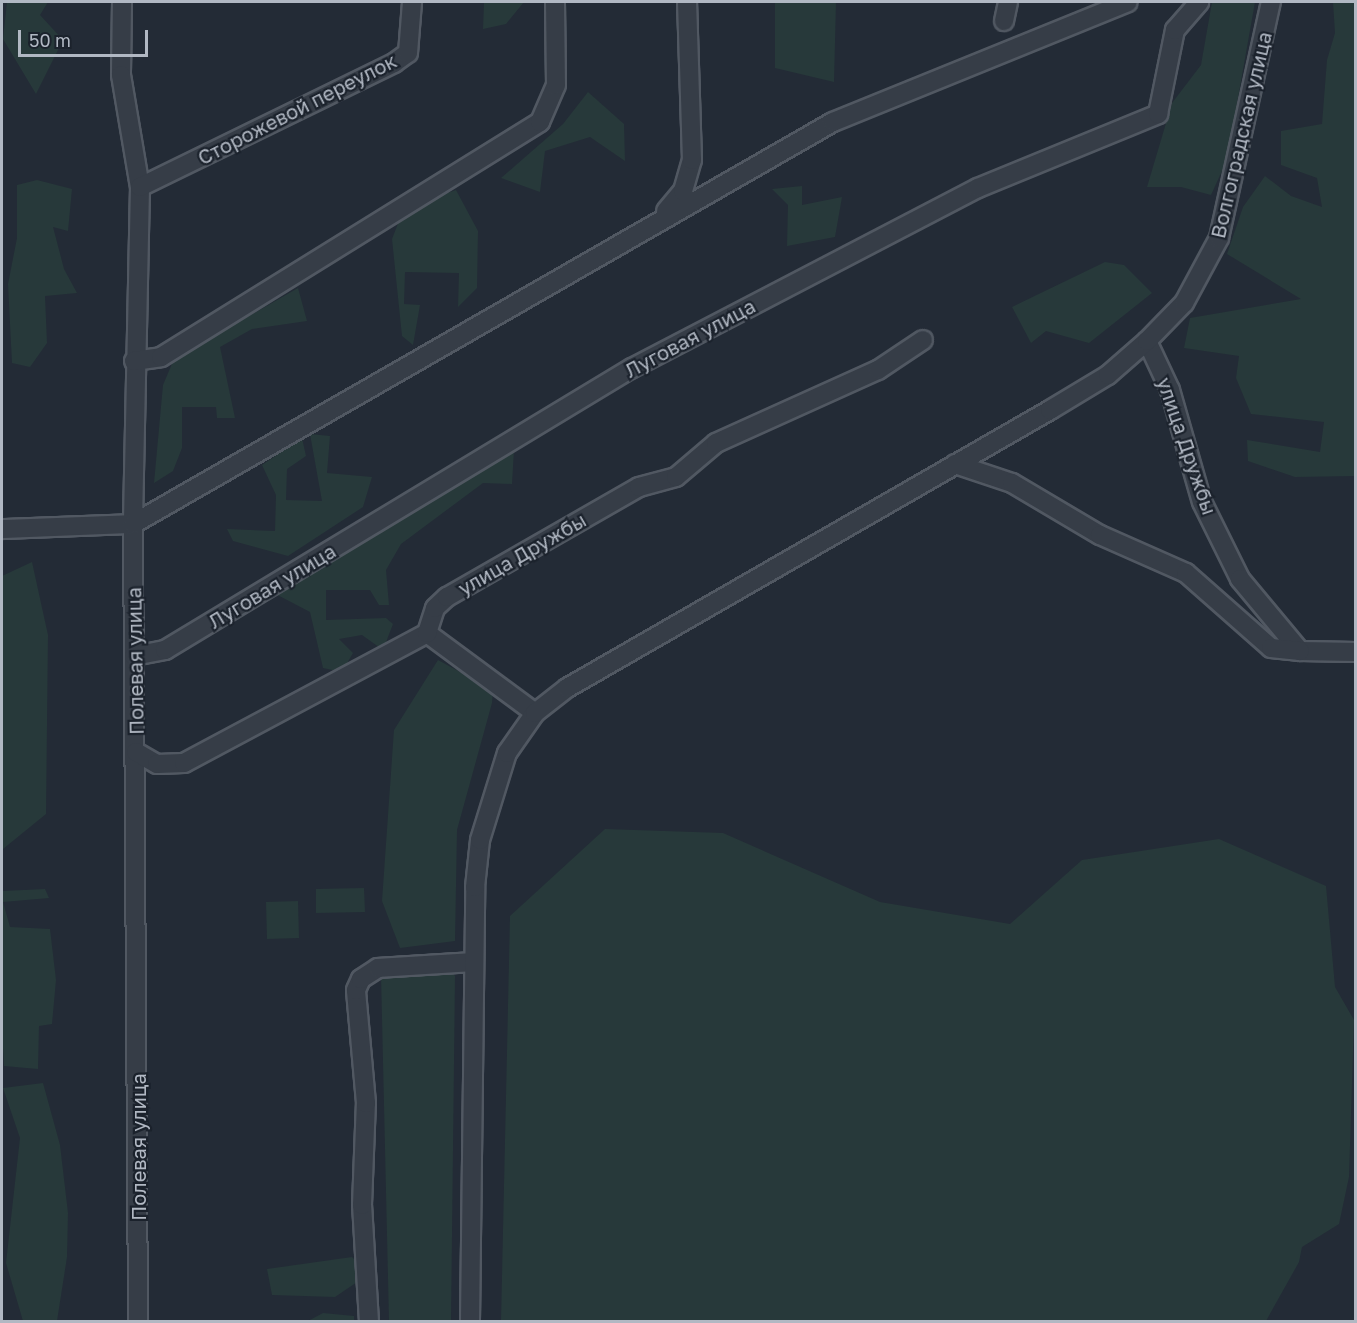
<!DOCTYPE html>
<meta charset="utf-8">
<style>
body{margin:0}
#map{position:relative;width:1357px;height:1323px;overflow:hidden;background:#232b36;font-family:"Golos Text",sans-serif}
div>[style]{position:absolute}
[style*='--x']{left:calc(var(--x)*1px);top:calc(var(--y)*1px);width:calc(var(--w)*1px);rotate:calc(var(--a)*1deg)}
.green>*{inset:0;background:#27393a}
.roads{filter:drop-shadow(2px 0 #515862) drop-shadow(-2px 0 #515862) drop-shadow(0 2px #515862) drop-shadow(0 -2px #515862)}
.street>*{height:18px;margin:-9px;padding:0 9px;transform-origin:9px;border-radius:9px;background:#363d47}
span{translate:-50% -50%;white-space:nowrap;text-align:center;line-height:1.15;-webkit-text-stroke:4.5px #1b222c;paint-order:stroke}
.street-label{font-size:20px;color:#b1b8c3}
.frame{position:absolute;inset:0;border:3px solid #b1b8c3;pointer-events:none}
.scale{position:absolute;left:18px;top:30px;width:130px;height:27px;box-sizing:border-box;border:3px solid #b1b8c3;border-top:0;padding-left:8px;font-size:18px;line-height:21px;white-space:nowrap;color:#b1b8c3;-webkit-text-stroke:4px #1b222c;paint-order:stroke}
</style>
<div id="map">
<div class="green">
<div style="clip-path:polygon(7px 2px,48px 2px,40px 15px,63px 40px,36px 94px,3px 39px)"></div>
<div style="clip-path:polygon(466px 2px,524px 2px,506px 24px,483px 29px,484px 3px)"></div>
<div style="clip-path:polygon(775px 2px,836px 2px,834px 82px,775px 68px)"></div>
<div style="clip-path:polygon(1212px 2px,1255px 2px,1227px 160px,1211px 195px,1181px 187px,1147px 187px,1172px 103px,1201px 65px)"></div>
<div style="clip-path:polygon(1333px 2px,1356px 2px,1355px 476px,1295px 477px,1248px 461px,1247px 440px,1320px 452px,1324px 422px,1251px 414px,1236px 378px,1239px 356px,1184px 348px,1190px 318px,1301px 299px,1227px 254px,1243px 207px,1265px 176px,1291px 196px,1322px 207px,1317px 178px,1281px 165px,1281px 131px,1322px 124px,1327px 60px,1335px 33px)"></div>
<div style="clip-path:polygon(588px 92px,624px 124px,625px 161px,590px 137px,545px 151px,540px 192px,501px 178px,563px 124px)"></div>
<div style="clip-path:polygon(37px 180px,72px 189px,68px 231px,53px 227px,64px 269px,77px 293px,45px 296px,47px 343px,30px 367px,12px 363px,8px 284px,17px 238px,17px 185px)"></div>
<div style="clip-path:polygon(802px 186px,802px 205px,842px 197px,835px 237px,787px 246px,788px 205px,772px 189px)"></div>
<div style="clip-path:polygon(456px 190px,478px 231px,477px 288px,458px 307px,459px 273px,405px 272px,404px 304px,420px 305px,413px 345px,402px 336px,392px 239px,404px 208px)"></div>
<div style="clip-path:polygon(1105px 262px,1124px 265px,1152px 293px,1089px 343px,1046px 331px,1031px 343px,1012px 307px)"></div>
<div style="clip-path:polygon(298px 288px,307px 321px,252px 329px,220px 347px,235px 418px,217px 418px,216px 407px,182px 407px,182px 448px,173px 471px,154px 483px,163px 385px,174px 359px)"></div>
<div style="clip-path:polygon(310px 434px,330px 436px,327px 473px,372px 477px,363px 507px,288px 556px,233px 541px,227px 529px,275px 531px,276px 495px,262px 465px,302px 438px,306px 456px,287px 469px,286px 500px,322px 501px)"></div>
<div style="clip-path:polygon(514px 450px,512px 484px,483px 483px,401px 544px,386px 570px,389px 605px,379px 605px,370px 590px,326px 590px,326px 620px,386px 618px,393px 624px,383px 650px,362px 635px,339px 639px,353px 653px,342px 672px,323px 668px,310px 612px,266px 589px)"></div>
<div style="clip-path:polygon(32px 562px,48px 635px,46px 814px,3px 849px,3px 891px,45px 889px,49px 898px,3px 902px,10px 927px,50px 929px,56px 980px,52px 1024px,39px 1026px,38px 1069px,4px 1066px,2px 1031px,2px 576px)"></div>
<div style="clip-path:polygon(438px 660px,493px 690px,492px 703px,457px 830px,455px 941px,400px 948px,382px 901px,394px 730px)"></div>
<div style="clip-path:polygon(605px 829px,723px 833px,880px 902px,1010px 924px,1082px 860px,1219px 839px,1326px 886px,1335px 987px,1354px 1020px,1349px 1177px,1339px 1224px,1302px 1247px,1299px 1262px,1266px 1321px,501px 1321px,510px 916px)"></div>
<div style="clip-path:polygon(364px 888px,365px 912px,316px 913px,316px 889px)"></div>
<div style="clip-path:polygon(298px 901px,299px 938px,267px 939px,266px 902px)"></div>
<div style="clip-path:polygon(445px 964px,455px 976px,451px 1321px,389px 1321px,381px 975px)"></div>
<div style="clip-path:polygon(43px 1083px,60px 1145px,68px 1213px,67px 1257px,57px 1321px,23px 1321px,6px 1263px,20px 1138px,3px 1088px)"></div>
<div style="clip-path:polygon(352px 1257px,369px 1274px,335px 1297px,272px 1295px,267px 1269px)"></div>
<div style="clip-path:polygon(323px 1313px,354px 1316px,354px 1321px,308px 1321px)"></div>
</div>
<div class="roads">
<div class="street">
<div style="--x:122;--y:2;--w:73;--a:90.8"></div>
<div style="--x:121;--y:75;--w:114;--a:80.4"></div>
<div style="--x:140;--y:187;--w:337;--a:91.2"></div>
<div style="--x:133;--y:524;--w:798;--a:89.64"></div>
<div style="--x:1004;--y:21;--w:19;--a:-78"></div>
<div style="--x:140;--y:187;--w:283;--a:-26"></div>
<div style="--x:394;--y:63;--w:17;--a:-36"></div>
<div style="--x:408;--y:53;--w:51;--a:-85.5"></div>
<div style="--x:666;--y:211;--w:26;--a:-50"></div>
<div style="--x:683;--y:191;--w:32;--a:-74"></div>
<div style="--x:692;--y:160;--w:158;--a:-91.8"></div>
<div style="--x:1147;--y:341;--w:54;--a:64.9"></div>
<div style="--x:1170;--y:390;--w:116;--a:74.1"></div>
<div style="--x:1202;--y:502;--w:86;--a:63.7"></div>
<div style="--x:1240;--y:579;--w:94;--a:50.2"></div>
<div style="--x:1300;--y:651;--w:56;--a:1"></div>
<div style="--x:134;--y:361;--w:27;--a:-8"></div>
<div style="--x:161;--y:357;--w:446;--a:-31.8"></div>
<div style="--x:540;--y:122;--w:40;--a:-66.6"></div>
<div style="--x:556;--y:85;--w:83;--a:-90.7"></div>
<div style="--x:955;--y:464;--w:60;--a:18.4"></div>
<div style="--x:1012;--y:483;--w:102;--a:30.6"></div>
<div style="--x:1100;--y:535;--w:94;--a:23.8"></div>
<div style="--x:1186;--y:573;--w:113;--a:41.4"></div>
<div style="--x:1271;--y:648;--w:29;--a:6"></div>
<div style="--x:2;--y:529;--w:131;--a:-2.2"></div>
<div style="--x:133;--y:524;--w:807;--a:-29.87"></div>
<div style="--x:833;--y:122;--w:318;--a:-22.1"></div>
<div style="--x:427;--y:633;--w:134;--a:36.5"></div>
<div style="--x:134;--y:656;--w:32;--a:-11"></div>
<div style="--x:165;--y:650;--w:546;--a:-31.13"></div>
<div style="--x:632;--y:368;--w:390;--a:-27.5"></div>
<div style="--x:978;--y:188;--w:195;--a:-22.3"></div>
<div style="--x:1158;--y:114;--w:86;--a:-78.6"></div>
<div style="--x:1175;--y:30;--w:37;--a:-49"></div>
<div style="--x:136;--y:752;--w:24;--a:30"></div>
<div style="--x:157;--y:764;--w:27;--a:-2"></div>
<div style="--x:184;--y:763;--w:276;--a:-28.1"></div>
<div style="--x:427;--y:633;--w:26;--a:-72"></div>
<div style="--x:435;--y:608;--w:16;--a:-43"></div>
<div style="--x:447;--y:597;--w:221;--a:-29.8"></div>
<div style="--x:639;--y:487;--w:38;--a:-15"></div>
<div style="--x:676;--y:477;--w:52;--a:-40.4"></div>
<div style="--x:716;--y:443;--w:178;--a:-24.3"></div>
<div style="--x:878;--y:370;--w:54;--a:-33.7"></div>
<div style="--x:369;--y:1322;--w:117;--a:-93.4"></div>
<div style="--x:362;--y:1205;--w:102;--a:-87.8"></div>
<div style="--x:366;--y:1103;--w:113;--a:-95.1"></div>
<div style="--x:356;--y:990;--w:12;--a:-66"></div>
<div style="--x:361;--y:979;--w:20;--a:-33"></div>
<div style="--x:378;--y:968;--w:95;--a:-3.6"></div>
<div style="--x:470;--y:1322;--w:435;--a:-89.3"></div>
<div style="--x:475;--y:887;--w:47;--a:-83.9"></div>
<div style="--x:480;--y:840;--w:91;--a:-72.8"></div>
<div style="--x:507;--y:753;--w:49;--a:-55"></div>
<div style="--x:535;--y:713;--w:41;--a:-38"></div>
<div style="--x:567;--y:688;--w:557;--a:-29.92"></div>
<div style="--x:1050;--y:410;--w:68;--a:-31.1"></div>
<div style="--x:1108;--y:375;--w:52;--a:-41.1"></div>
<div style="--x:1147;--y:341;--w:53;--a:-45.8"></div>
<div style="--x:1184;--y:303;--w:74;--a:-61.7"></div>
<div style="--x:1219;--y:238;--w:242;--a:-77.6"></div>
</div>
</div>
<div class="street-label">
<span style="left:297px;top:109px;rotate:-27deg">Сторожевой переулок</span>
<span style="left:1241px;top:135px;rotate:-77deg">Волгоградская улица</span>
<span style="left:690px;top:338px;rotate:-28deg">Луговая улица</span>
<span style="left:1187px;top:446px;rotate:71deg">улица Дружбы</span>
<span style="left:522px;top:554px;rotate:-30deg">улица Дружбы</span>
<span style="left:272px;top:586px;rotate:-31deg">Луговая улица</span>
<span style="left:135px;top:661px;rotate:-91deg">Полевая улица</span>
<span style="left:138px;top:1147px;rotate:-90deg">Полевая улица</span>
</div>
<div class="frame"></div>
<div class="scale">50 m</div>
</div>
